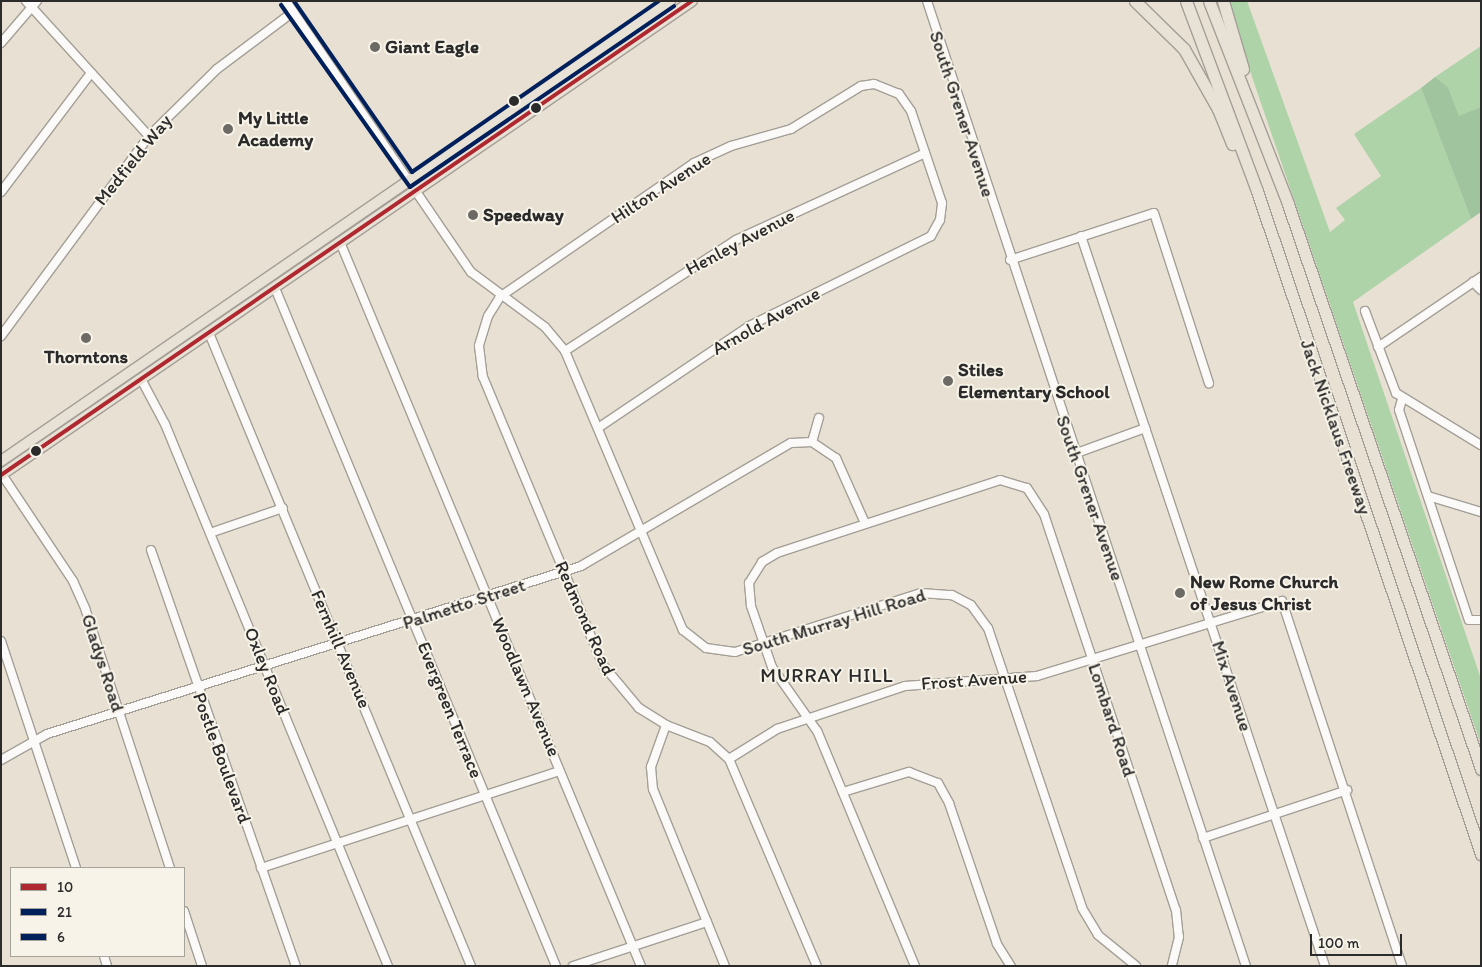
<!DOCTYPE html>
<style>
body{margin:0}
#map{position:relative;width:1482px;height:967px;overflow:hidden;background:#e8e0d2;font-family:Itim,sans-serif}
div>[style]{position:absolute}
[style*='--x']{left:calc(var(--x)*1px);top:calc(var(--y)*1px);width:calc(var(--w)*1px);rotate:calc(var(--a)*1deg)}
.green>*{inset:0;background:#aed3a9}
.forest>*{inset:0;background:#a0c49e}
.roads{filter:drop-shadow(1px 0 #a39f97) drop-shadow(-1px 0 #a39f97) drop-shadow(0 1px #a39f97) drop-shadow(0 -1px #a39f97)}
.minor>*{height:8px;margin:-4px;padding:0 4px;transform-origin:4px;border-radius:4px;background:#fcfaf8}
.major>*{height:10px;margin:-5px;padding:0 5px;transform-origin:5px;border-radius:5px;background:#e8e1d5}
.highway>*{height:11px;margin:-5.5px;padding:0 5.5px;transform-origin:5.5px;border-radius:5.5px;background:#e8e1d5}
.bus-1>*{height:4px;margin:-2px;padding:0 2px;transform-origin:2px;border-radius:2px;background:#af272f}
.bus-2>*{height:4px;margin:-2px;padding:0 2px;transform-origin:2px;border-radius:2px;background:#00205b}
.bus-3>*{height:4px;margin:-2px;padding:0 2px;transform-origin:2px;border-radius:2px;background:#00205b}
.dots>*{width:14px;height:14px;translate:-50% -50%;box-sizing:border-box;border:2px solid #f7f3e8;border-radius:50%}
span{translate:-50% -50%;white-space:nowrap;text-align:center;line-height:1.15;-webkit-text-stroke:4px #f7f3e8;paint-order:stroke}
.poi-label{font-size:19px;color:#2b2b2b;font-weight:700}
.left{translate:0 -50%;text-align:left}
.street-label{font-size:19px;color:#2b2b2b}
.neighbourhood-label{font-size:20px;color:#2b2b2b;letter-spacing:1px}
.frame{position:absolute;inset:0;border:2px solid #2b2b2b;pointer-events:none}
.legend{position:absolute;left:10px;top:867px;width:175px;height:90px;box-sizing:border-box;background:#f7f3e8;border:1px solid #a5a39c;margin:0;padding:6px 9px;list-style:none;font-size:15px;color:#2b2b2b}
.legend li{display:flex;align-items:center;gap:10px;height:25px}
.legend b{width:25px;border:1px solid #a5a39c}
.scale{position:absolute;left:1310px;top:934px;width:92px;height:22px;box-sizing:border-box;border:2px solid #2b2b2b;border-top:0;padding-left:6px;font-size:15px;line-height:18px;white-space:nowrap;color:#2b2b2b;-webkit-text-stroke:4px #f7f3e8;paint-order:stroke}
</style>
<div id="map">
<div class="green">
<div style="clip-path:polygon(1226px 1px,1247px 1px,1330px 232px,1345px 220px,1336px 208px,1381px 176px,1354px 134px,1421px 88px,1471px 219px,1353px 302px,1481px 679px,1481px 745px)"></div>
<div style="clip-path:polygon(1481px 46px,1481px 107px,1459px 117px,1448px 87px,1435px 77px)"></div>
</div>
<div class="forest">
<div style="clip-path:polygon(1435px 77px,1448px 87px,1459px 116px,1481px 107px,1481px 212px,1471px 219px,1421px 88px)"></div>
</div>
<div class="roads">
<div class="minor">
<div style="--x:26;--y:1;--w:183;--a:47.7"></div>
<div style="--x:286;--y:1;--w:328;--a:55.7"></div>
<div style="--x:471;--y:272;--w:92;--a:36.6"></div>
<div style="--x:545;--y:327;--w:31;--a:50"></div>
<div style="--x:565;--y:351;--w:303;--a:67.1"></div>
<div style="--x:683;--y:630;--w:29;--a:38"></div>
<div style="--x:706;--y:648;--w:29;--a:8"></div>
<div style="--x:735;--y:652;--w:195;--a:-17.6"></div>
<div style="--x:921;--y:593;--w:31;--a:4"></div>
<div style="--x:952;--y:595;--w:21;--a:28"></div>
<div style="--x:971;--y:605;--w:29;--a:54"></div>
<div style="--x:988;--y:628;--w:295;--a:71.4"></div>
<div style="--x:1082;--y:908;--w:31;--a:59"></div>
<div style="--x:1098;--y:935;--w:49;--a:39.2"></div>
<div style="--x:927;--y:1;--w:1016;--a:71.71"></div>
<div style="--x:1;--y:43;--w:55;--a:-49.4"></div>
<div style="--x:1;--y:192;--w:149;--a:-52.9"></div>
<div style="--x:1081;--y:236;--w:770;--a:71.52"></div>
<div style="--x:340;--y:242;--w:784;--a:67.43"></div>
<div style="--x:1010;--y:260;--w:151;--a:-18.1"></div>
<div style="--x:1154;--y:213;--w:179;--a:72.1"></div>
<div style="--x:1473;--y:282;--w:11;--a:45"></div>
<div style="--x:275;--y:288;--w:734;--a:67.49"></div>
<div style="--x:1365;--y:311;--w:88;--a:69.3"></div>
<div style="--x:1396;--y:393;--w:100;--a:31.5"></div>
<div style="--x:209;--y:333;--w:685;--a:67.52"></div>
<div style="--x:1;--y:336;--w:249;--a:-53.5"></div>
<div style="--x:149;--y:136;--w:95;--a:-44.6"></div>
<div style="--x:217;--y:69;--w:95;--a:-36.9"></div>
<div style="--x:1378;--y:347;--w:125;--a:-34.2"></div>
<div style="--x:565;--y:351;--w:204;--a:-33"></div>
<div style="--x:736;--y:240;--w:208;--a:-24.7"></div>
<div style="--x:141;--y:379;--w:51;--a:61.9"></div>
<div style="--x:165;--y:424;--w:586;--a:67.64"></div>
<div style="--x:1402;--y:399;--w:11;--a:105"></div>
<div style="--x:1399;--y:410;--w:221;--a:71.6"></div>
<div style="--x:1469;--y:620;--w:12;--a:0"></div>
<div style="--x:598;--y:428;--w:182;--a:-34"></div>
<div style="--x:749;--y:326;--w:203;--a:-26.3"></div>
<div style="--x:931;--y:236;--w:18;--a:-61"></div>
<div style="--x:940;--y:220;--w:17;--a:-83"></div>
<div style="--x:942;--y:203;--w:97;--a:-108.6"></div>
<div style="--x:911;--y:111;--w:21;--a:-125"></div>
<div style="--x:899;--y:94;--w:27;--a:-158"></div>
<div style="--x:874;--y:84;--w:13;--a:171"></div>
<div style="--x:861;--y:86;--w:82;--a:148.4"></div>
<div style="--x:791;--y:129;--w:62;--a:164.2"></div>
<div style="--x:731;--y:146;--w:41;--a:155.3"></div>
<div style="--x:694;--y:163;--w:236;--a:145.4"></div>
<div style="--x:500;--y:297;--w:22;--a:122"></div>
<div style="--x:488;--y:316;--w:31;--a:107"></div>
<div style="--x:479;--y:346;--w:31;--a:83"></div>
<div style="--x:483;--y:377;--w:312;--a:67.4"></div>
<div style="--x:603;--y:665;--w:56;--a:50.1"></div>
<div style="--x:639;--y:708;--w:32;--a:32"></div>
<div style="--x:666;--y:725;--w:47;--a:21.1"></div>
<div style="--x:710;--y:742;--w:25;--a:42"></div>
<div style="--x:729;--y:759;--w:225;--a:67"></div>
<div style="--x:812;--y:442;--w:25;--a:-74"></div>
<div style="--x:1074;--y:454;--w:76;--a:-20.1"></div>
<div style="--x:1;--y:473;--w:130;--a:56.3"></div>
<div style="--x:73;--y:581;--w:30;--a:66"></div>
<div style="--x:85;--y:608;--w:274;--a:71.9"></div>
<div style="--x:1428;--y:496;--w:55;--a:16.8"></div>
<div style="--x:210;--y:533;--w:77;--a:-18.9"></div>
<div style="--x:151;--y:550;--w:441;--a:70.8"></div>
<div style="--x:1;--y:641;--w:239;--a:71.7"></div>
<div style="--x:666;--y:725;--w:45;--a:109.7"></div>
<div style="--x:651;--y:767;--w:22;--a:85"></div>
<div style="--x:653;--y:789;--w:191;--a:67.9"></div>
<div style="--x:729;--y:759;--w:57;--a:-32"></div>
<div style="--x:777;--y:729;--w:135;--a:-18.6"></div>
<div style="--x:905;--y:686;--w:132;--a:-4.3"></div>
<div style="--x:1037;--y:676;--w:256;--a:-17"></div>
<div style="--x:1282;--y:601;--w:384;--a:71.8"></div>
<div style="--x:1;--y:760;--w:53;--a:-29.5"></div>
<div style="--x:47;--y:734;--w:560;--a:-17.46"></div>
<div style="--x:581;--y:566;--w:243;--a:-30.4"></div>
<div style="--x:791;--y:443;--w:21;--a:-3"></div>
<div style="--x:812;--y:442;--w:29;--a:34"></div>
<div style="--x:836;--y:458;--w:71;--a:66"></div>
<div style="--x:843;--y:792;--w:69;--a:-16.9"></div>
<div style="--x:909;--y:772;--w:31;--a:21"></div>
<div style="--x:938;--y:783;--w:23;--a:61"></div>
<div style="--x:949;--y:803;--w:149;--a:71.2"></div>
<div style="--x:997;--y:944;--w:26;--a:58"></div>
<div style="--x:1203;--y:838;--w:152;--a:-18.4"></div>
<div style="--x:261;--y:868;--w:314;--a:-18"></div>
<div style="--x:184;--y:911;--w:58;--a:71.9"></div>
<div style="--x:104;--y:956;--w:10;--a:73"></div>
<div style="--x:573;--y:966;--w:141;--a:-18.2"></div>
<div style="--x:915;--y:966;--w:255;--a:-112.6"></div>
<div style="--x:817;--y:731;--w:78;--a:-125.1"></div>
<div style="--x:772;--y:667;--w:65;--a:-109"></div>
<div style="--x:751;--y:606;--w:23;--a:-95"></div>
<div style="--x:749;--y:583;--w:25;--a:-58"></div>
<div style="--x:762;--y:562;--w:17;--a:-31"></div>
<div style="--x:777;--y:553;--w:235;--a:-18.1"></div>
<div style="--x:1000;--y:480;--w:28;--a:17"></div>
<div style="--x:1027;--y:488;--w:31;--a:57"></div>
<div style="--x:1044;--y:514;--w:417;--a:71.6"></div>
<div style="--x:1176;--y:910;--w:27;--a:84"></div>
<div style="--x:1179;--y:937;--w:30;--a:104"></div>
</div>
<div class="major">
<div style="--x:1;--y:461;--w:812;--a:-34.51"></div>
<div style="--x:1;--y:475;--w:838;--a:-34.45"></div>
</div>
<div class="highway">
<div style="--x:1135;--y:1;--w:69;--a:44.4"></div>
<div style="--x:1184;--y:49;--w:69;--a:60.5"></div>
<div style="--x:1218;--y:109;--w:38;--a:68"></div>
<div style="--x:1186;--y:1;--w:203;--a:69.5"></div>
<div style="--x:1257;--y:191;--w:700;--a:71.33"></div>
<div style="--x:1209;--y:1;--w:218;--a:68.7"></div>
<div style="--x:1288;--y:204;--w:597;--a:71.14"></div>
<div style="--x:1223;--y:1;--w:71;--a:73.6"></div>
</div>
</div>
<div class="bus-1">
<div style="--x:1;--y:475;--w:838;--a:-34.45"></div>
</div>
<div class="bus-2">
<div style="--x:281;--y:5;--w:223;--a:54.7"></div>
<div style="--x:410;--y:187;--w:320;--a:-34.4"></div>
</div>
<div class="bus-3">
<div style="--x:294;--y:1;--w:208;--a:55.4"></div>
<div style="--x:412;--y:172;--w:300;--a:-34.7"></div>
</div>
<div class="dots">
<div style="left:375px;top:47px;background:#6d6a65"></div>
<div style="left:514px;top:101px;background:#2b2b2b"></div>
<div style="left:536px;top:108px;background:#2b2b2b"></div>
<div style="left:228px;top:129px;background:#6d6a65"></div>
<div style="left:473px;top:215px;background:#6d6a65"></div>
<div style="left:86px;top:338px;background:#6d6a65"></div>
<div style="left:948px;top:381px;background:#6d6a65"></div>
<div style="left:36px;top:451px;background:#2b2b2b"></div>
<div style="left:1180px;top:593px;background:#6d6a65"></div>
</div>
<div class="poi-label">
<span class="left" style="left:385px;top:47px">Giant Eagle</span>
<span class="left" style="left:238px;top:129px">My Little<br>Academy</span>
<span class="left" style="left:483px;top:215px">Speedway</span>
<span style="left:86px;top:357px">Thorntons</span>
<span class="left" style="left:958px;top:381px">Stiles<br>Elementary School</span>
<span class="left" style="left:1190px;top:593px">New Rome Church<br>of Jesus Christ</span>
</div>
<div class="street-label">
<span style="left:962px;top:114px;rotate:72deg">South Grener Avenue</span>
<span style="left:133px;top:160px;rotate:-51deg">Medfield Way</span>
<span style="left:661px;top:188px;rotate:-33deg">Hilton Avenue</span>
<span style="left:740px;top:242px;rotate:-28deg">Henley Avenue</span>
<span style="left:766px;top:321px;rotate:-29deg">Arnold Avenue</span>
<span style="left:1336px;top:427px;rotate:71deg">Jack Nicklaus Freeway</span>
<span style="left:1090px;top:498px;rotate:71deg">South Grener Avenue</span>
<span style="left:464px;top:604px;rotate:-18deg">Palmetto Street</span>
<span style="left:585px;top:618px;rotate:66deg">Redmond Road</span>
<span style="left:834px;top:622px;rotate:-17deg">South Murray Hill Road</span>
<span style="left:341px;top:649px;rotate:67deg">Fernhill Avenue</span>
<span style="left:103px;top:663px;rotate:72deg">Gladys Road</span>
<span style="left:267px;top:671px;rotate:68deg">Oxley Road</span>
<span style="left:974px;top:680px;rotate:-4deg">Frost Avenue</span>
<span style="left:1232px;top:686px;rotate:72deg">Mix Avenue</span>
<span style="left:526px;top:687px;rotate:67deg">Woodlawn Avenue</span>
<span style="left:450px;top:710px;rotate:68deg">Evergreen Terrace</span>
<span style="left:1112px;top:720px;rotate:72deg">Lombard Road</span>
<span style="left:222px;top:758px;rotate:70deg">Postle Boulevard</span>
</div>
<div class="neighbourhood-label">
<span style="left:827px;top:675px">MURRAY HILL</span>
</div>
<div class="frame"></div>
<ul class="legend">
<li><b style="height:6px;background:#af272f"></b>10</li>
<li><b style="height:6px;background:#00205b"></b>21</li>
<li><b style="height:6px;background:#00205b"></b>6</li>
</ul>
<div class="scale">100 m</div>
</div>
